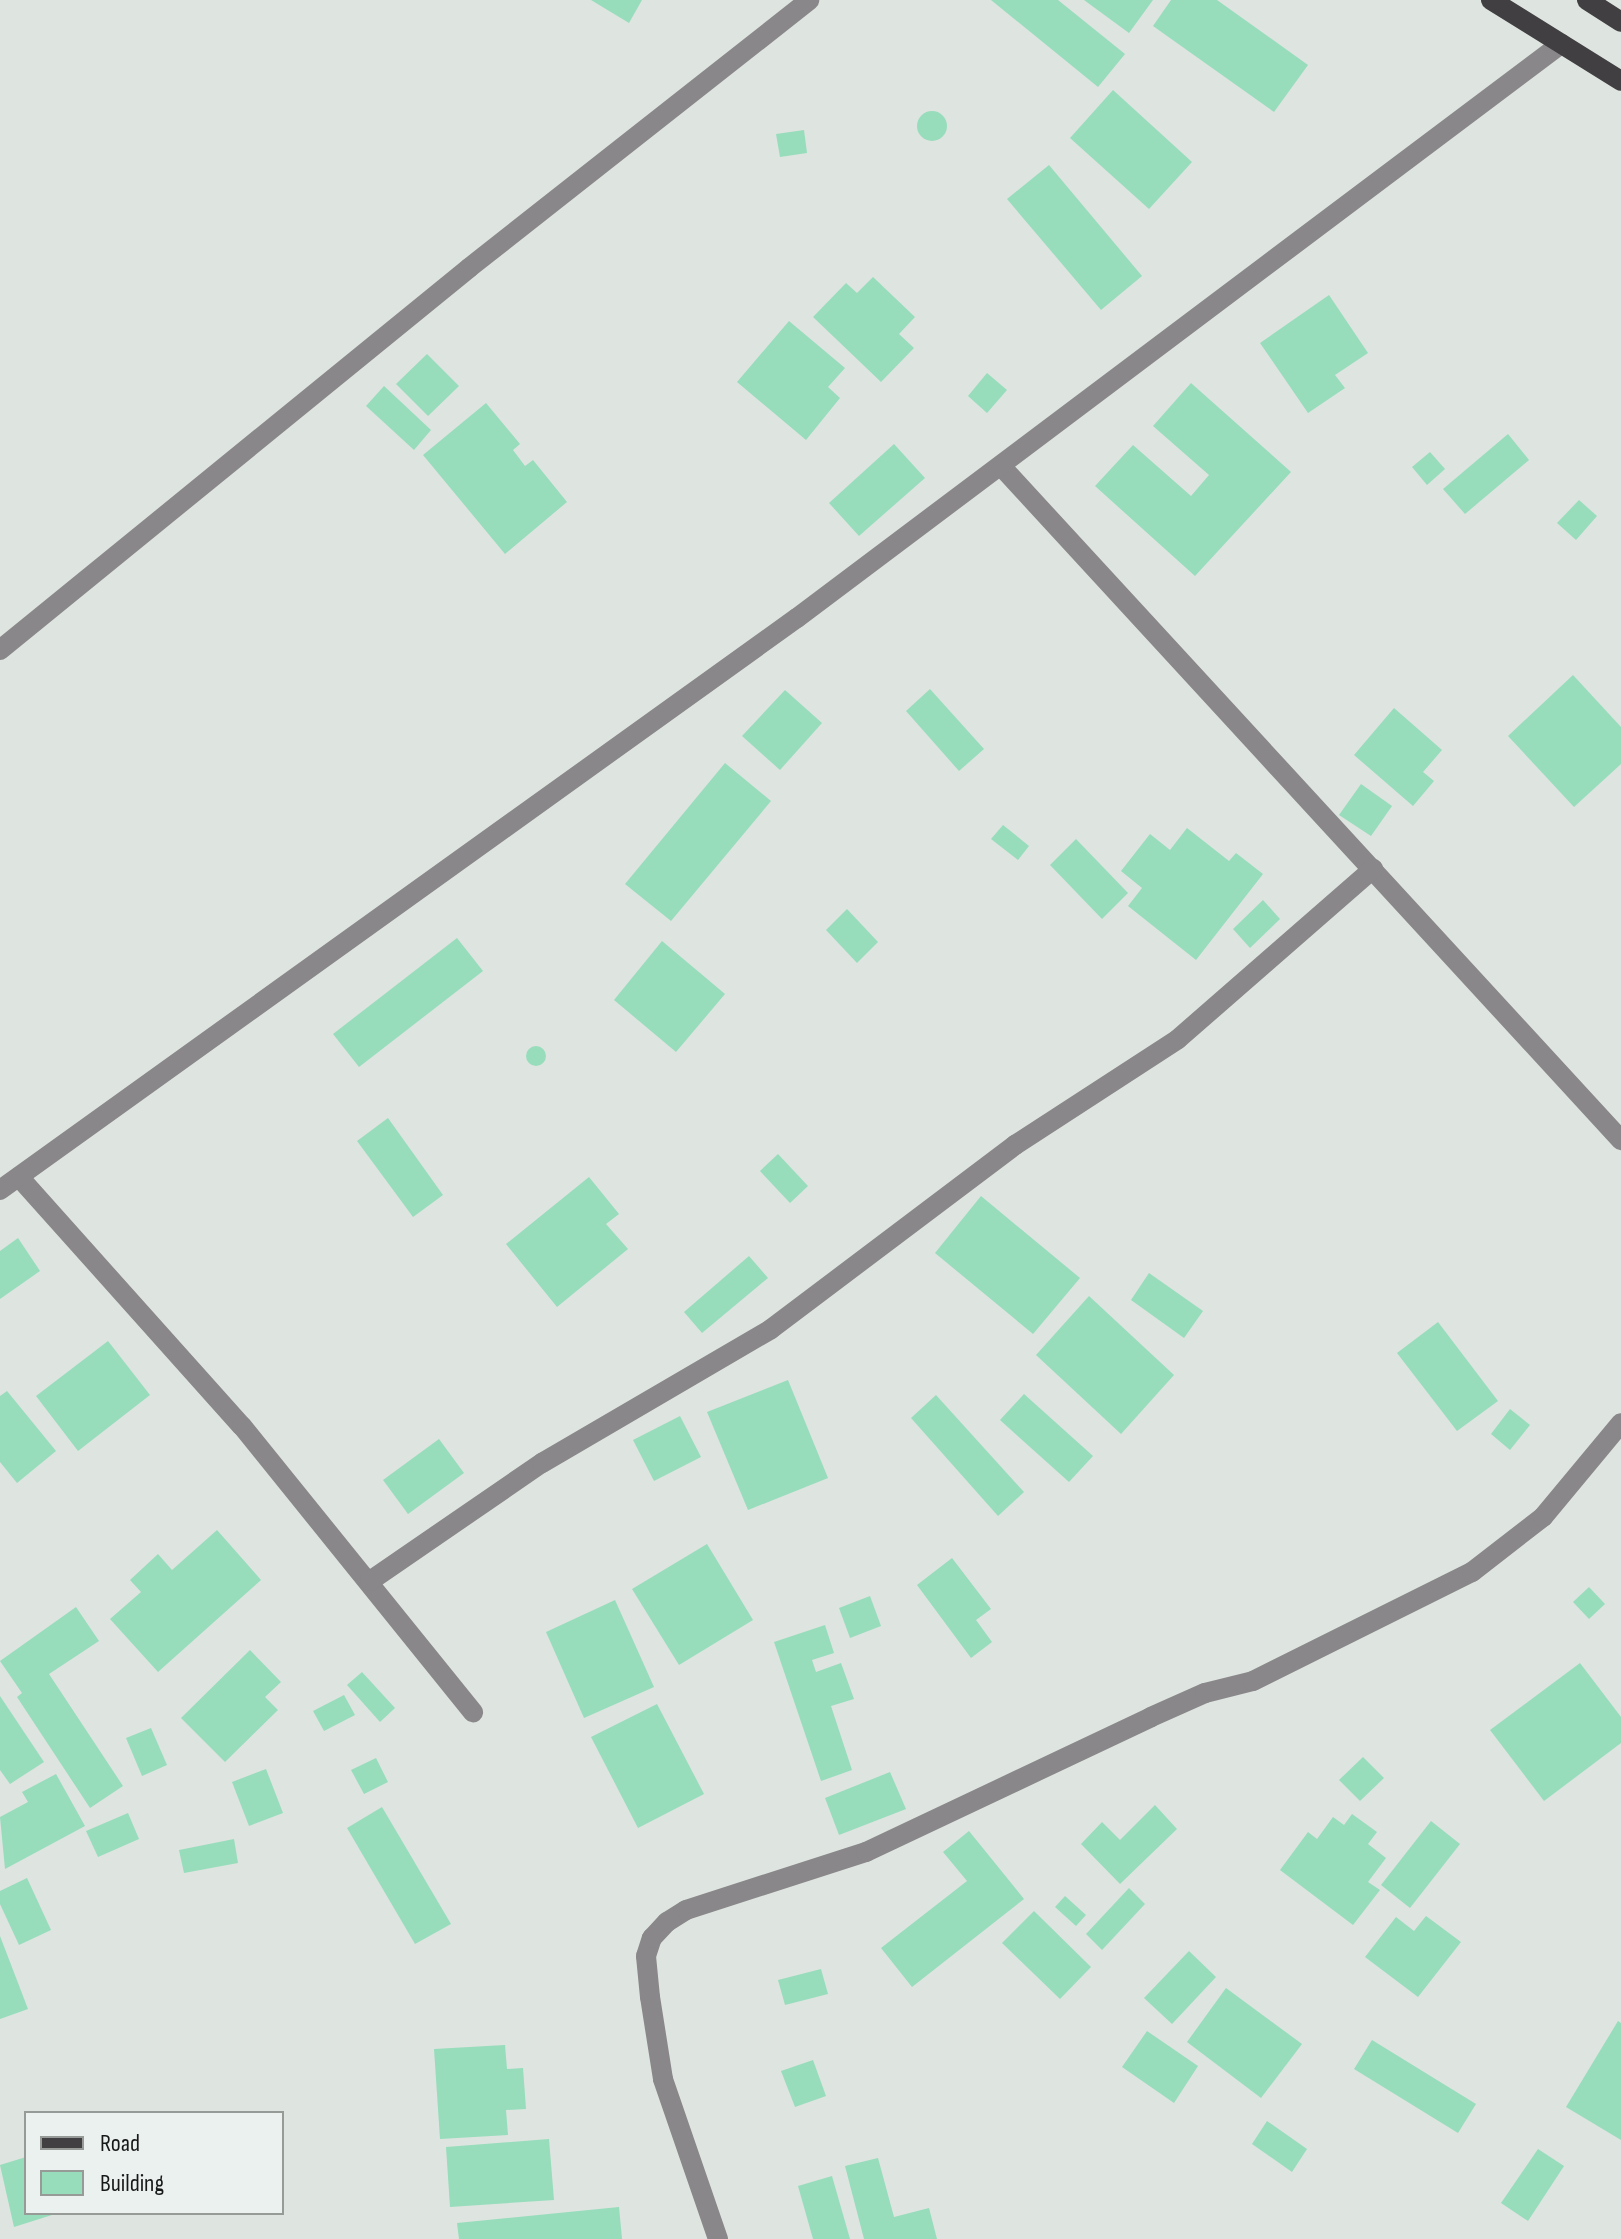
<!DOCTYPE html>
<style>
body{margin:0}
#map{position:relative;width:1621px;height:2239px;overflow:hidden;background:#dee4e0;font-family:"Sofia Sans Condensed",sans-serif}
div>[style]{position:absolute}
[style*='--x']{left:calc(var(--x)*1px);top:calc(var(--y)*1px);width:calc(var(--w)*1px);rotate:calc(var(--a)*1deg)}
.building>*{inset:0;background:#97ddbb}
.round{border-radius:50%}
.minor>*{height:20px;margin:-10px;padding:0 10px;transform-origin:10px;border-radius:10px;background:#898789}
.major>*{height:20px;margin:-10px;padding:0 10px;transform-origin:10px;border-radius:10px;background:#423f42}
span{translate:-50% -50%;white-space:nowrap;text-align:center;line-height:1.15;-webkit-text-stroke:8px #ebf1ee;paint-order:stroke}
.legend{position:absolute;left:24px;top:2111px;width:260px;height:104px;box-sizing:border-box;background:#ebf1ee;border:2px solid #969b98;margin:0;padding:10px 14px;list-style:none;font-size:24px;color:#171918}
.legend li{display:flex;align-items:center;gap:16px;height:40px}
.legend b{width:40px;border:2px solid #969b98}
</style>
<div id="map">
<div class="building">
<div style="clip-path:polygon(591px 0,642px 0,629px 23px)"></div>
<div style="clip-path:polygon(991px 0,1058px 0,1125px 54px,1098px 87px)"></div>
<div style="clip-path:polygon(1084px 0,1153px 0,1129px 33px)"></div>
<div style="clip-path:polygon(1171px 0,1217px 0,1308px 65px,1274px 112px,1153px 26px)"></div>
<div style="clip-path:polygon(1113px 90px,1192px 162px,1149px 209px,1070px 138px)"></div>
<div class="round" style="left:917px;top:111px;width:30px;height:30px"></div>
<div style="clip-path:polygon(804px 130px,807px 153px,780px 157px,776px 134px)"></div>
<div style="clip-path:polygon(1049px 165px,1142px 276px,1101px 310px,1007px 199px)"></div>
<div style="clip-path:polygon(873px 277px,915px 317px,899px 334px,914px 348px,881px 382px,813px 317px,846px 283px,857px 293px)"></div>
<div style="clip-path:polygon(1329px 295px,1368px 353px,1335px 375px,1345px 388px,1308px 413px,1260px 343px)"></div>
<div style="clip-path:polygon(789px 321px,845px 368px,828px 387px,840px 398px,806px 440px,737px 382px)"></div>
<div style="clip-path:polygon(427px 354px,459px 386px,428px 416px,396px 384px)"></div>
<div style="clip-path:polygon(987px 373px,1007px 390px,987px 413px,968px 396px)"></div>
<div style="clip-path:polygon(1191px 383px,1291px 472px,1195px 576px,1095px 486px,1133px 445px,1191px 496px,1209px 475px,1153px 426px)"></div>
<div style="clip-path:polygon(384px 386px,431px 430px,414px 450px,366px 406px)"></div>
<div style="clip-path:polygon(486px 403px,520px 444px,513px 450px,525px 466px,533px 460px,567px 502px,505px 554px,423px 455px)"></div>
<div style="clip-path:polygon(1508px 434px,1529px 460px,1465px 514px,1443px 489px)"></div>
<div style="clip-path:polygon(894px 444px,925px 478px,859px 536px,829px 503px)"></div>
<div style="clip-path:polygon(1430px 452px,1445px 469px,1427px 485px,1412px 467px)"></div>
<div style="clip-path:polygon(1579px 500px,1597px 516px,1576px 540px,1557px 523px)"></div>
<div style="clip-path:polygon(1573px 675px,1621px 727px,1621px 764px,1574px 807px,1508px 736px)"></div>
<div style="clip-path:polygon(930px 689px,984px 749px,959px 771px,906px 711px)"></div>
<div style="clip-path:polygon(785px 690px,822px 723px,780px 770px,742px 736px)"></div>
<div style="clip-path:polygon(1394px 708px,1442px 750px,1423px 772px,1434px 781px,1413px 806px,1354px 755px)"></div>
<div style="clip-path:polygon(725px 763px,771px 801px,671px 921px,625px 884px)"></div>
<div style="clip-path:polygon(1361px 784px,1392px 806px,1371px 836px,1339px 815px)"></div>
<div style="clip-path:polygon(1003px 825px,1029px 846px,1018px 860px,991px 839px)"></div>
<div style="clip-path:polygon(1187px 828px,1229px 861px,1236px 853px,1263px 874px,1196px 960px,1128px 906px,1142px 888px,1121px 871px,1150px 834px,1170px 850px)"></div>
<div style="clip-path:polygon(1076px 839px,1128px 893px,1102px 919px,1050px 865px)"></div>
<div style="clip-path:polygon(1263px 900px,1280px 919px,1250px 948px,1233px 929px)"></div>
<div style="clip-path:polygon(847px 909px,878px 942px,857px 963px,826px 930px)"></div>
<div style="clip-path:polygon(457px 938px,483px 971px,359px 1067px,333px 1034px)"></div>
<div style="clip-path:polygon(662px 941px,725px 994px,676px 1052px,614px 1000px)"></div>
<div class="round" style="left:526px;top:1046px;width:20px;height:20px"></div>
<div style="clip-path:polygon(388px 1118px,443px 1195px,413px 1217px,357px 1141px)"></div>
<div style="clip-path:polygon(778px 1154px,808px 1186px,790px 1203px,760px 1171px)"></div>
<div style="clip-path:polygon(589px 1177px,619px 1214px,606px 1224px,628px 1249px,557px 1307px,506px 1244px)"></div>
<div style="clip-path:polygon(981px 1196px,1080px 1278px,1033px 1334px,935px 1253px)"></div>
<div style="clip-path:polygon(18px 1238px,40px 1271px,0 1299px,0 1251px)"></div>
<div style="clip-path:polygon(749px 1256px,768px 1278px,702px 1333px,684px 1312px)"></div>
<div style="clip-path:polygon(1149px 1273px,1203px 1311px,1184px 1338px,1131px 1300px)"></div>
<div style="clip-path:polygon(1089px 1296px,1174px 1375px,1121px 1434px,1036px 1355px)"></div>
<div style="clip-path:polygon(1438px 1322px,1498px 1401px,1457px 1431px,1397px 1353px)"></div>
<div style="clip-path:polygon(108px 1341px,150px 1395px,78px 1451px,36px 1396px)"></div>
<div style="clip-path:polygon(788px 1380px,828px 1478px,748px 1510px,707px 1412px)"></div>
<div style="clip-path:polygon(7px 1391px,56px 1451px,17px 1483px,0 1462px,0 1396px)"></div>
<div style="clip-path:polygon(1024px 1394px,1093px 1456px,1069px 1482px,1000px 1420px)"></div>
<div style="clip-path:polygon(936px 1395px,1024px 1492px,998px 1516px,911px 1418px)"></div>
<div style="clip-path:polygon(1510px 1409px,1530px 1425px,1510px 1450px,1491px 1434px)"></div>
<div style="clip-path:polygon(680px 1416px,701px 1457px,654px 1481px,633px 1440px)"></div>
<div style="clip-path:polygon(439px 1439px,464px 1473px,408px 1514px,383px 1480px)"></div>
<div style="clip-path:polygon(217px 1530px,261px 1580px,158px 1672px,110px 1619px,141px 1592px,130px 1580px,158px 1554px,172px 1570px)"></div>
<div style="clip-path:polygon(707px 1544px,753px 1620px,679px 1665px,632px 1589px)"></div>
<div style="clip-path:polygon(952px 1558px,991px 1609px,976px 1620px,992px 1642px,971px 1658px,917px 1585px)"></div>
<div style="clip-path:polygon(1589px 1587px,1605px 1604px,1589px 1619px,1573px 1602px)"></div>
<div style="clip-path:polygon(870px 1596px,881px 1626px,850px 1638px,839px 1608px)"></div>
<div style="clip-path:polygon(615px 1600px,654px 1687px,584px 1718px,546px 1632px)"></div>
<div style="clip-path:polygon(76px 1607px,99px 1641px,49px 1674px,123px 1786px,90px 1808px,17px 1697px,22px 1693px,0 1661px)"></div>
<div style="clip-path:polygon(825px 1625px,834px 1653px,812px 1660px,816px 1672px,841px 1663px,854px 1699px,831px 1706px,852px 1770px,821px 1781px,774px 1642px)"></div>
<div style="clip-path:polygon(250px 1650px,281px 1682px,265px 1697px,278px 1710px,225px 1762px,181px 1718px)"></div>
<div style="clip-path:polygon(1580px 1663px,1621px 1717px,1621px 1743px,1544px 1801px,1490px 1730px)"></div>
<div style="clip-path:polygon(362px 1672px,395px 1708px,380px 1722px,347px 1685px)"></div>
<div style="clip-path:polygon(344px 1695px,355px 1715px,324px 1731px,313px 1711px)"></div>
<div style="clip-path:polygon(0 1696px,44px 1762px,10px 1784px,0 1770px)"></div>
<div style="clip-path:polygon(657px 1704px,704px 1794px,638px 1828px,591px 1737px)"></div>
<div style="clip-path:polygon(151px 1728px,167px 1765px,142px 1776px,126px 1738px)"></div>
<div style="clip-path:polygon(1363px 1757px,1384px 1778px,1360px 1801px,1339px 1780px)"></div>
<div style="clip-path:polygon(376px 1758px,388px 1782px,364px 1794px,351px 1770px)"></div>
<div style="clip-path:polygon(266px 1769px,283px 1813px,249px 1826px,232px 1782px)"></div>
<div style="clip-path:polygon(890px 1772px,906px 1809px,839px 1835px,825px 1798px)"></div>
<div style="clip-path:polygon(56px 1774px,85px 1826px,5px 1869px,0 1817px,28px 1802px,22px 1792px)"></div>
<div style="clip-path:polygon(1155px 1805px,1177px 1829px,1120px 1884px,1081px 1844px,1102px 1822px,1120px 1840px)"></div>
<div style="clip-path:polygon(382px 1807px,451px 1924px,415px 1944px,347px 1828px)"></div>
<div style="clip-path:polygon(128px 1813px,139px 1839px,98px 1857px,86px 1831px)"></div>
<div style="clip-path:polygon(1352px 1814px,1377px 1832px,1368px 1844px,1386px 1858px,1368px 1882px,1380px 1890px,1353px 1925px,1280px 1870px,1308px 1832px,1317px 1839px,1333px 1817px,1344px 1825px)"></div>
<div style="clip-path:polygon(1431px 1821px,1460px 1844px,1410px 1908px,1381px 1885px)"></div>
<div style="clip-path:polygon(969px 1831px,1024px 1899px,912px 1987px,881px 1948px,967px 1881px,943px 1852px)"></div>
<div style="clip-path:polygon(234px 1839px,238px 1863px,184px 1873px,179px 1850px)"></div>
<div style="clip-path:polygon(27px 1878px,51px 1930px,19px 1945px,0 1904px,0 1891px)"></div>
<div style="clip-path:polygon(1129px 1888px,1145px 1904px,1102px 1950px,1086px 1934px)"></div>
<div style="clip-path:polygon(1065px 1896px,1086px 1915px,1076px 1926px,1055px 1907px)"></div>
<div style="clip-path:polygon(1034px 1911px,1091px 1967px,1060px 1999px,1002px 1943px)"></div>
<div style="clip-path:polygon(1426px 1916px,1461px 1942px,1418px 1997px,1365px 1957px,1396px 1917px,1414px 1931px)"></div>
<div style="clip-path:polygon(0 1936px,28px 2009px,0 2019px)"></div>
<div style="clip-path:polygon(1189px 1951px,1216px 1977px,1172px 2024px,1144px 1998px)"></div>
<div style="clip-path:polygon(821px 1969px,828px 1994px,785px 2005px,778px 1980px)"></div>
<div style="clip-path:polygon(1226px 1988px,1302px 2044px,1261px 2098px,1187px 2042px)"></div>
<div style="clip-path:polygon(1618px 2021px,1621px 2023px,1621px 2140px,1566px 2107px)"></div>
<div style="clip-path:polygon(1147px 2031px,1198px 2066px,1174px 2103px,1122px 2067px)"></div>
<div style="clip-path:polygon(1372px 2040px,1476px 2104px,1458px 2133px,1354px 2069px)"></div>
<div style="clip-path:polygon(505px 2045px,507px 2069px,523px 2068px,526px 2109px,506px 2110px,508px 2135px,440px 2139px,434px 2049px)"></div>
<div style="clip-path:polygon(813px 2060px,826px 2096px,795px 2107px,781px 2071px)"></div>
<div style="clip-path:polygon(1267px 2121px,1307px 2149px,1292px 2172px,1252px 2144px)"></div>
<div style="clip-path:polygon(549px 2139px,554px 2200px,450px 2207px,446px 2147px)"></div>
<div style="clip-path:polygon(1538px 2149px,1564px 2166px,1528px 2221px,1501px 2203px)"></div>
<div style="clip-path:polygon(26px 2157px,26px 2213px,55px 2214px,14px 2227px,0 2165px)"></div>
<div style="clip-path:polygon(878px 2158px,894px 2217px,929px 2208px,937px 2239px,864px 2239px,845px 2166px)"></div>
<div style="clip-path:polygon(832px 2176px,850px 2239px,813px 2239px,798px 2186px)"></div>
<div style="clip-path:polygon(619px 2207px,622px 2239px,459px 2239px,457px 2223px)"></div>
</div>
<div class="minor">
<div style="--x:1001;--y:466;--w:916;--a:47.39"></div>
<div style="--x:0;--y:650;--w:605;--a:-39.16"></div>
<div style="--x:469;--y:268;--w:433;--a:-38.2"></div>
<div style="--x:19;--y:1177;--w:334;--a:48.2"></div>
<div style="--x:242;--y:1426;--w:368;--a:51.1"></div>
<div style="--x:0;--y:1190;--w:981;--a:-35.67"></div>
<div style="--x:797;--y:618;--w:956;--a:-36.92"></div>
<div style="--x:370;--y:1581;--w:209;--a:-34.5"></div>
<div style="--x:542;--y:1463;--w:265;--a:-30.3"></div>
<div style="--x:771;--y:1329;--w:306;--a:-37"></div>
<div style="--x:1015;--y:1145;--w:194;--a:-33"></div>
<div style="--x:1178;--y:1039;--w:259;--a:-41.1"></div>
<div style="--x:718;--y:2239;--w:169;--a:-109"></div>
<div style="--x:663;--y:2079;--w:83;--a:-99"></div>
<div style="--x:650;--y:1997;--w:41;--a:-95.6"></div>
<div style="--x:646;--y:1956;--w:19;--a:-72"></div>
<div style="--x:652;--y:1938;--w:22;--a:-47"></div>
<div style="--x:667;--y:1922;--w:22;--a:-32"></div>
<div style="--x:686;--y:1910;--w:189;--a:-17.9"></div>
<div style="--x:866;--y:1852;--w:315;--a:-25.3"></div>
<div style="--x:1151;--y:1717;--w:59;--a:-24"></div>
<div style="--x:1205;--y:1693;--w:49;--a:-14"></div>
<div style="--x:1253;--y:1681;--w:245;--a:-26.5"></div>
<div style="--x:1472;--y:1572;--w:90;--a:-37.8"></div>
<div style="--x:1543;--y:1517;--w:122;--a:-50.3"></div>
</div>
<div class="major">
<div style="--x:1491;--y:0;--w:153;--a:31.9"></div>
<div style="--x:1587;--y:0;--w:40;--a:32.9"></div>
</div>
<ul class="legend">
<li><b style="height:10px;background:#423f42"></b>Road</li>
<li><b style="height:22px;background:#97ddbb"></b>Building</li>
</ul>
</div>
